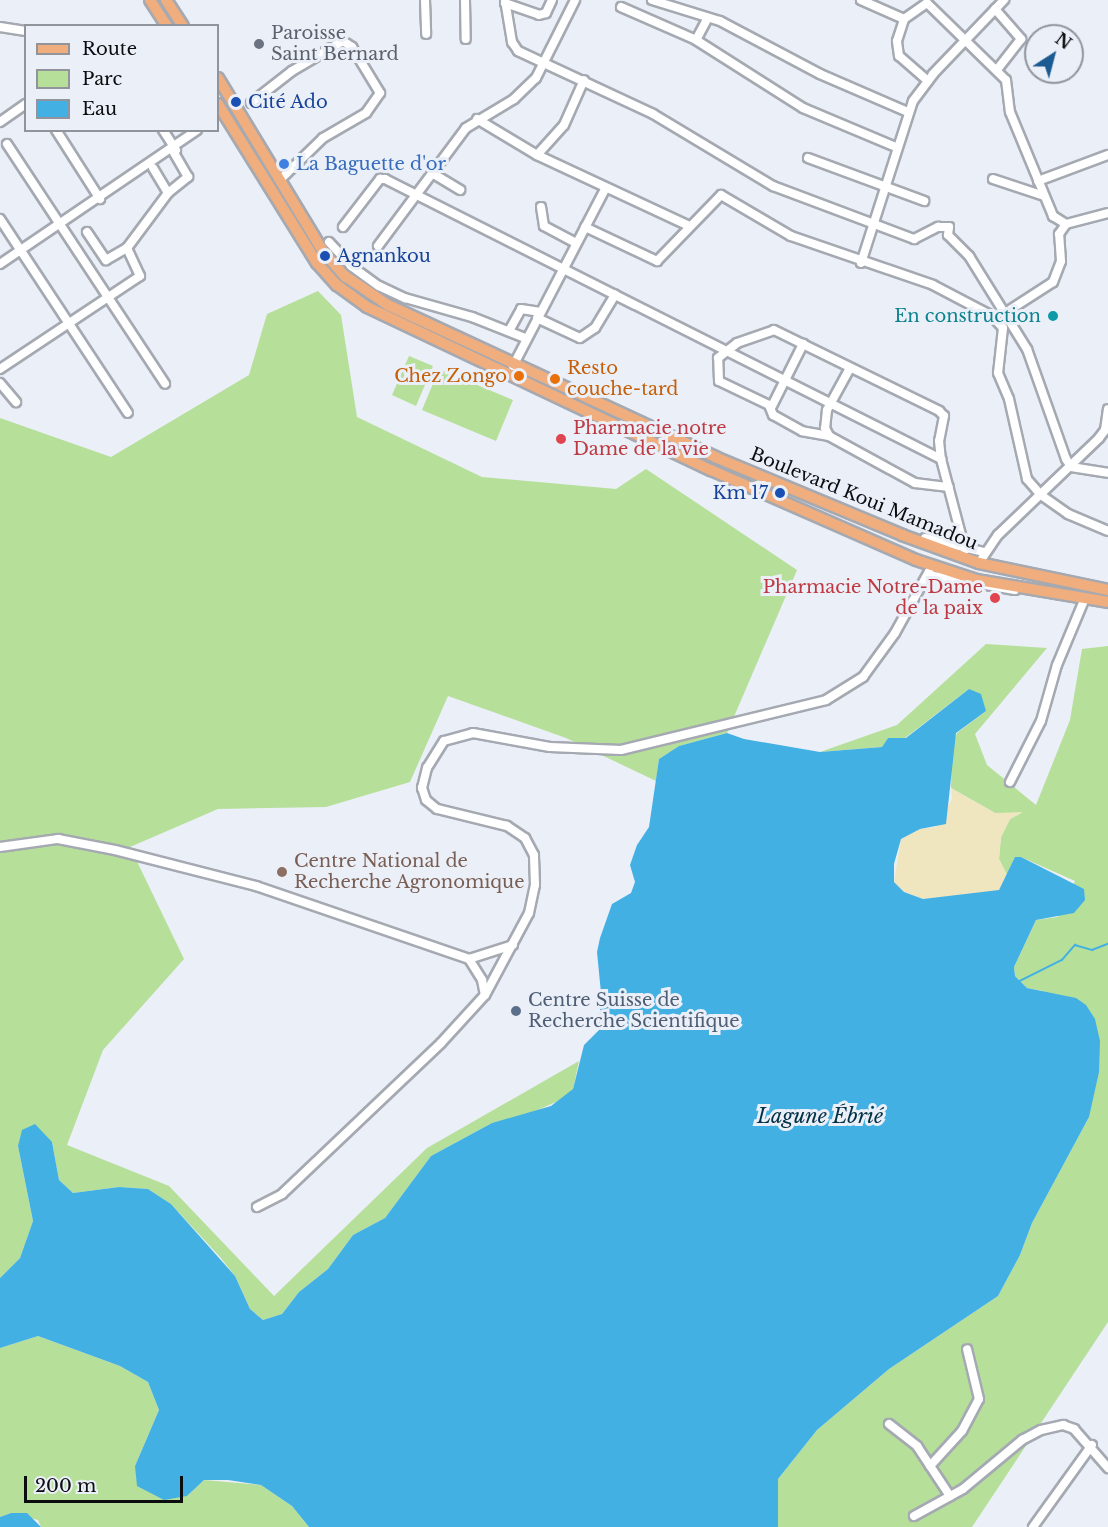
<!DOCTYPE html>
<meta charset="utf-8">
<style>
body{margin:0}
#map{position:relative;width:1108px;height:1527px;overflow:hidden;background:#ebeff8;font-family:"Libre Baskerville",serif}
div>[style]{position:absolute}
[style*='--x']{left:calc(var(--x)*1px);top:calc(var(--y)*1px);width:calc(var(--w)*1px);rotate:calc(var(--a)*1deg)}
.green>*{inset:0;background:#b6df9a}
.sand>*{inset:0;background:#efe6c0}
.water>*{inset:0;background:#43b0e4}
.stream>*{height:1.5px;margin:-0.75px;padding:0 0.75px;transform-origin:0.75px;border-radius:0.75px;background:#43b0e4}
.roads{filter:drop-shadow(2px 0 #a5a9b1) drop-shadow(-2px 0 #a5a9b1) drop-shadow(0 2px #a5a9b1) drop-shadow(0 -2px #a5a9b1)}
.minor>*{height:8px;margin:-4px;padding:0 4px;transform-origin:4px;border-radius:4px;background:#fff}
.major>*{height:10px;margin:-5px;padding:0 5px;transform-origin:5px;border-radius:5px;background:#f0ad7d}
.dots>*{width:16px;height:16px;translate:-50% -50%;box-sizing:border-box;border:3px solid #ebeff8;border-radius:50%}
span{translate:-50% -50%;white-space:nowrap;text-align:center;line-height:1.15;-webkit-text-stroke:6px #ebeff8;paint-order:stroke}
.worship-label{font-size:18px;color:#5b616d}
.left{translate:0 -50%;text-align:left}
.transit-label{font-size:18px;color:#164399}
.right{translate:-100% -50%;text-align:right}
.shop-label{font-size:18px;color:#366cbe}
.culture-label{font-size:18px;color:#0d838f}
.food-label{font-size:18px;color:#c56008}
.health-label{font-size:18px;color:#be3a42}
.street-label{font-size:18px;color:#0b0d0f}
.education-label{font-size:18px;color:#785e54}
.service-label{font-size:18px;color:#4e5e75}
.water-label{font-size:20px;color:#003045;font-style:italic}
.legend{position:absolute;left:24px;top:24px;width:195px;height:108px;box-sizing:border-box;background:#ebeff8;border:2px solid #91959b;margin:0;padding:8px 10px;list-style:none;font-size:18px;color:#0b0d0f}
.legend li{display:flex;align-items:center;gap:12px;height:30px}
.legend b{width:30px;border:2px solid #91959b}
.north{position:absolute;left:1024px;top:24px;width:60px;height:60px;box-sizing:border-box;background:#ebeff8;border:2px solid #91959b;border-radius:50%;rotate:36deg;font-size:16px;font-weight:700;line-height:24px;text-align:center;color:#0b0d0f}
.north::after{content:'';display:block;margin:auto;width:21px;height:27px;background:#1b5b91;clip-path:polygon(50% 0,100% 100%,50% 72%,0 100%)}
.scale{position:absolute;left:24px;top:1476px;width:159px;height:27px;box-sizing:border-box;border:3px solid #0b0d0f;border-top:0;padding-left:8px;font-size:18px;line-height:21px;white-space:nowrap;color:#0b0d0f;-webkit-text-stroke:4px #ebeff8;paint-order:stroke}
</style>
<div id="map">
<div class="green">
<div style="clip-path:polygon(318px 291px,341px 315px,357px 417px,482px 477px,616px 489px,646px 469px,797px 570px,727px 733px,679px 746px,659px 759px,656px 781px,566px 738px,448px 696px,410px 782px,326px 807px,218px 809px,130px 847px,184px 959px,103px 1050px,67px 1145px,169px 1186px,274px 1296px,427px 1148px,579px 1061px,573px 1089px,565px 1098px,531px 1113px,492px 1123px,431px 1156px,385px 1218px,353px 1235px,328px 1269px,299px 1292px,282px 1314px,263px 1320px,250px 1309px,235px 1276px,220px 1257px,171px 1204px,148px 1189px,119px 1187px,73px 1193px,59px 1180px,52px 1142px,18px 1146px,33px 1221px,20px 1258px,0 1278px,0 418px,111px 457px,249px 375px,267px 314px)"></div>
<div style="clip-path:polygon(409px 356px,433px 366px,416px 406px,392px 395px)"></div>
<div style="clip-path:polygon(439px 369px,513px 400px,496px 441px,422px 410px)"></div>
<div style="clip-path:polygon(986px 644px,1047px 648px,975px 734px,987px 765px,1036px 805px,1070px 720px,1082px 649px,1108px 646px,1108px 1322px,972px 1527px,778px 1527px,778px 1479px,817px 1430px,889px 1369px,998px 1296px,1020px 1255px,1032px 1223px,1089px 1117px,1043px 991px,1027px 988px,1015px 976px,1014px 967px,1036px 920px,1058px 917px,1075px 881px,1021px 857px,1015px 858px,1008px 877px,999px 859px,1001px 837px,1010px 819px,1021px 813px,995px 813px,951px 788px,952px 746px,957px 733px,986px 711px,969px 689px,905px 738px,888px 738px,882px 747px,820px 752px,897px 725px)"></div>
<div style="clip-path:polygon(38px 1336px,120px 1366px,148px 1382px,159px 1410px,135px 1466px,187px 1496px,204px 1480px,261px 1485px,292px 1506px,309px 1527px,41px 1527px,38px 1520px,11px 1513px,0 1517px,0 1348px)"></div>
</div>
<div class="sand">
<div style="clip-path:polygon(951px 788px,995px 813px,1023px 812px,1010px 819px,1001px 837px,999px 859px,1008px 877px,1000px 890px,957px 897px,923px 899px,904px 892px,894px 882px,901px 839px,920px 829px,936px 827px,952px 799px)"></div>
</div>
<div class="water">
<div style="clip-path:polygon(969px 689px,981px 694px,986px 711px,956px 733px,946px 824px,920px 829px,901px 839px,894px 864px,894px 882px,904px 892px,923px 899px,999px 890px,1015px 857px,1021px 857px,1084px 889px,1085px 900px,1074px 913px,1036px 920px,1014px 967px,1015px 976px,1027px 988px,1076px 998px,1086px 1005px,1095px 1019px,1100px 1041px,1099px 1072px,1089px 1117px,1032px 1223px,1020px 1255px,998px 1296px,889px 1369px,817px 1430px,778px 1479px,778px 1527px,309px 1527px,292px 1506px,261px 1485px,228px 1480px,204px 1480px,187px 1496px,164px 1500px,137px 1486px,135px 1466px,159px 1410px,148px 1382px,120px 1366px,38px 1336px,0 1348px,0 1278px,20px 1258px,33px 1221px,18px 1146px,22px 1130px,35px 1124px,52px 1142px,59px 1180px,73px 1193px,119px 1187px,148px 1189px,171px 1204px,235px 1276px,250px 1309px,263px 1320px,282px 1314px,299px 1292px,328px 1269px,353px 1235px,385px 1218px,431px 1156px,492px 1123px,551px 1106px,573px 1089px,584px 1045px,599px 1030px,601px 993px,597px 952px,600px 938px,612px 904px,631px 893px,635px 882px,630px 865px,637px 845px,649px 827px,659px 759px,679px 746px,727px 733px,744px 739px,820px 752px,882px 747px,888px 738px,906px 738px)"></div>
<div style="clip-path:polygon(11px 1513px,27px 1513px,41px 1527px,0 1527px,0 1517px)"></div>
</div>
<div class="stream">
<div style="--x:1020;--y:981;--w:47;--a:-26.6"></div>
<div style="--x:1062;--y:960;--w:20;--a:-49"></div>
<div style="--x:1075;--y:945;--w:18;--a:16"></div>
<div style="--x:1092;--y:950;--w:17;--a:-21"></div>
</div>
<div class="roads">
<div class="minor">
<div style="--x:425;--y:0;--w:34;--a:88"></div>
<div style="--x:465;--y:0;--w:39;--a:89"></div>
<div style="--x:505;--y:0;--w:43;--a:80.5"></div>
<div style="--x:512;--y:42;--w:11;--a:56"></div>
<div style="--x:518;--y:51;--w:149;--a:25"></div>
<div style="--x:653;--y:114;--w:140;--a:31"></div>
<div style="--x:773;--y:186;--w:151;--a:20.6"></div>
<div style="--x:914;--y:239;--w:27;--a:-27"></div>
<div style="--x:938;--y:227;--w:11;--a:0"></div>
<div style="--x:949;--y:227;--w:8;--a:97"></div>
<div style="--x:948;--y:235;--w:30;--a:45"></div>
<div style="--x:969;--y:256;--w:110;--a:58.1"></div>
<div style="--x:1027;--y:349;--w:117;--a:70.5"></div>
<div style="--x:1066;--y:459;--w:9;--a:58"></div>
<div style="--x:1071;--y:467;--w:37;--a:9"></div>
<div style="--x:652;--y:0;--w:71;--a:17.2"></div>
<div style="--x:720;--y:21;--w:113;--a:27.9"></div>
<div style="--x:820;--y:74;--w:96;--a:23.4"></div>
<div style="--x:861;--y:0;--w:47;--a:23.8"></div>
<div style="--x:505;--y:3;--w:36;--a:19"></div>
<div style="--x:539;--y:15;--w:7;--a:-16"></div>
<div style="--x:546;--y:13;--w:14;--a:-65"></div>
<div style="--x:621;--y:7;--w:82;--a:23.7"></div>
<div style="--x:696;--y:40;--w:127;--a:32.4"></div>
<div style="--x:803;--y:108;--w:101;--a:22.8"></div>
<div style="--x:995;--y:9;--w:40;--a:49"></div>
<div style="--x:1021;--y:39;--w:39;--a:128"></div>
<div style="--x:0;--y:27;--w:26;--a:9"></div>
<div style="--x:696;--y:40;--w:24;--a:-62"></div>
<div style="--x:928;--y:81;--w:38;--a:-139"></div>
<div style="--x:899;--y:56;--w:15;--a:-98"></div>
<div style="--x:897;--y:41;--w:23;--a:-72"></div>
<div style="--x:904;--y:19;--w:28;--a:-35"></div>
<div style="--x:927;--y:3;--w:110;--a:44.3"></div>
<div style="--x:1006;--y:80;--w:32;--a:83"></div>
<div style="--x:1010;--y:112;--w:113;--a:67.5"></div>
<div style="--x:1053;--y:216;--w:15;--a:32"></div>
<div style="--x:1066;--y:224;--w:43;--a:-14.7"></div>
<div style="--x:251;--y:103;--w:52;--a:-38"></div>
<div style="--x:292;--y:71;--w:59;--a:-30.5"></div>
<div style="--x:343;--y:41;--w:11;--a:34"></div>
<div style="--x:352;--y:47;--w:54;--a:58.7"></div>
<div style="--x:380;--y:93;--w:24;--a:125"></div>
<div style="--x:366;--y:113;--w:50;--a:149.8"></div>
<div style="--x:323;--y:138;--w:59;--a:135.7"></div>
<div style="--x:477;--y:119;--w:70;--a:31"></div>
<div style="--x:537;--y:155;--w:168;--a:25"></div>
<div style="--x:0;--y:122;--w:32;--a:-35"></div>
<div style="--x:56;--y:130;--w:82;--a:57.5"></div>
<div style="--x:163;--y:130;--w:24;--a:57"></div>
<div style="--x:7;--y:144;--w:287;--a:56.6"></div>
<div style="--x:537;--y:155;--w:40;--a:-48"></div>
<div style="--x:564;--y:125;--w:49;--a:-66"></div>
<div style="--x:808;--y:158;--w:124;--a:20.3"></div>
<div style="--x:432;--y:173;--w:33;--a:31"></div>
<div style="--x:993;--y:179;--w:54;--a:18.4"></div>
<div style="--x:1038;--y:181;--w:75;--a:-20.4"></div>
<div style="--x:168;--y:193;--w:26;--a:-39"></div>
<div style="--x:188;--y:177;--w:28;--a:-120"></div>
<div style="--x:541;--y:207;--w:19;--a:81"></div>
<div style="--x:544;--y:226;--w:36;--a:28"></div>
<div style="--x:0;--y:219;--w:232;--a:56.6"></div>
<div style="--x:343;--y:227;--w:61;--a:-52.4"></div>
<div style="--x:380;--y:179;--w:5;--a:0"></div>
<div style="--x:385;--y:179;--w:623;--a:26.73"></div>
<div style="--x:585;--y:227;--w:80;--a:25.3"></div>
<div style="--x:657;--y:261;--w:92;--a:-45.9"></div>
<div style="--x:721;--y:195;--w:81;--a:30.4"></div>
<div style="--x:791;--y:236;--w:150;--a:19"></div>
<div style="--x:933;--y:285;--w:67;--a:27.7"></div>
<div style="--x:992;--y:316;--w:16;--a:47"></div>
<div style="--x:1003;--y:328;--w:45;--a:96.3"></div>
<div style="--x:998;--y:373;--w:28;--a:67"></div>
<div style="--x:1009;--y:399;--w:82;--a:77.3"></div>
<div style="--x:1027;--y:479;--w:21;--a:49"></div>
<div style="--x:1041;--y:495;--w:33;--a:35"></div>
<div style="--x:1068;--y:514;--w:43;--a:23"></div>
<div style="--x:87;--y:232;--w:34;--a:56"></div>
<div style="--x:106;--y:260;--w:24;--a:-30"></div>
<div style="--x:329;--y:242;--w:33;--a:47"></div>
<div style="--x:351;--y:266;--w:34;--a:36"></div>
<div style="--x:379;--y:286;--w:29;--a:25"></div>
<div style="--x:405;--y:298;--w:70;--a:15.8"></div>
<div style="--x:472;--y:317;--w:57;--a:21.6"></div>
<div style="--x:378;--y:246;--w:147;--a:-53.3"></div>
<div style="--x:466;--y:128;--w:56;--a:-31.1"></div>
<div style="--x:514;--y:99;--w:30;--a:-44"></div>
<div style="--x:536;--y:78;--w:87;--a:-63.4"></div>
<div style="--x:861;--y:263;--w:170;--a:-72.2"></div>
<div style="--x:913;--y:101;--w:34;--a:-53"></div>
<div style="--x:933;--y:74;--w:103;--a:-46.2"></div>
<div style="--x:0;--y:264;--w:238;--a:-34.2"></div>
<div style="--x:1005;--y:313;--w:57;--a:-32.9"></div>
<div style="--x:1053;--y:282;--w:22;--a:-69"></div>
<div style="--x:1061;--y:261;--w:27;--a:-94"></div>
<div style="--x:1059;--y:234;--w:12;--a:-55"></div>
<div style="--x:537;--y:318;--w:47;--a:24.9"></div>
<div style="--x:580;--y:338;--w:18;--a:-34"></div>
<div style="--x:595;--y:328;--w:39;--a:-59"></div>
<div style="--x:509;--y:331;--w:25;--a:-61"></div>
<div style="--x:521;--y:309;--w:18;--a:9"></div>
<div style="--x:513;--y:366;--w:199;--a:-62.5"></div>
<div style="--x:850;--y:368;--w:48;--a:118.7"></div>
<div style="--x:827;--y:410;--w:18;--a:96"></div>
<div style="--x:825;--y:428;--w:9;--a:63"></div>
<div style="--x:829;--y:436;--w:98;--a:28.7"></div>
<div style="--x:915;--y:483;--w:34;--a:7"></div>
<div style="--x:0;--y:369;--w:168;--a:-33.6"></div>
<div style="--x:140;--y:276;--w:31;--a:-115"></div>
<div style="--x:127;--y:248;--w:69;--a:-53.3"></div>
<div style="--x:168;--y:193;--w:29;--a:-121"></div>
<div style="--x:0;--y:383;--w:25;--a:50"></div>
<div style="--x:771;--y:408;--w:72;--a:-63.4"></div>
<div style="--x:829;--y:436;--w:27;--a:-170"></div>
<div style="--x:802;--y:431;--w:33;--a:-151"></div>
<div style="--x:773;--y:415;--w:11;--a:-112"></div>
<div style="--x:769;--y:405;--w:55;--a:-154.4"></div>
<div style="--x:719;--y:381;--w:23;--a:-92"></div>
<div style="--x:718;--y:358;--w:24;--a:-38"></div>
<div style="--x:737;--y:343;--w:39;--a:-19"></div>
<div style="--x:774;--y:330;--w:184;--a:26.1"></div>
<div style="--x:939;--y:411;--w:7;--a:45"></div>
<div style="--x:944;--y:416;--w:25;--a:101"></div>
<div style="--x:939;--y:441;--w:18;--a:84"></div>
<div style="--x:941;--y:459;--w:94;--a:75.2"></div>
<div style="--x:925;--y:538;--w:61;--a:13.3"></div>
<div style="--x:979;--y:563;--w:34;--a:-56"></div>
<div style="--x:998;--y:535;--w:140;--a:-43.8"></div>
<div style="--x:1099;--y:438;--w:10;--a:-53"></div>
<div style="--x:1105;--y:430;--w:21;--a:-82"></div>
<div style="--x:928;--y:575;--w:88;--a:9.8"></div>
<div style="--x:1010;--y:782;--w:68;--a:-63.1"></div>
<div style="--x:1041;--y:721;--w:58;--a:-74.1"></div>
<div style="--x:1057;--y:665;--w:73;--a:-67.3"></div>
<div style="--x:0;--y:847;--w:59;--a:-7.9"></div>
<div style="--x:58;--y:839;--w:58;--a:10.9"></div>
<div style="--x:115;--y:850;--w:146;--a:14.3"></div>
<div style="--x:256;--y:886;--w:225;--a:18.9"></div>
<div style="--x:469;--y:959;--w:46;--a:-17.7"></div>
<div style="--x:469;--y:959;--w:25;--a:58"></div>
<div style="--x:482;--y:980;--w:15;--a:79"></div>
<div style="--x:257;--y:1207;--w:28;--a:-27"></div>
<div style="--x:282;--y:1194;--w:219;--a:-43.5"></div>
<div style="--x:441;--y:1043;--w:65;--a:-47.5"></div>
<div style="--x:485;--y:995;--w:93;--a:-61.8"></div>
<div style="--x:529;--y:913;--w:29;--a:-78"></div>
<div style="--x:535;--y:885;--w:30;--a:-92"></div>
<div style="--x:534;--y:855;--w:19;--a:-118"></div>
<div style="--x:525;--y:838;--w:22;--a:-146"></div>
<div style="--x:507;--y:826;--w:72;--a:-166.3"></div>
<div style="--x:437;--y:809;--w:14;--a:-141"></div>
<div style="--x:426;--y:800;--w:13;--a:-108"></div>
<div style="--x:422;--y:788;--w:21;--a:-76"></div>
<div style="--x:427;--y:768;--w:32;--a:-58"></div>
<div style="--x:444;--y:741;--w:30;--a:-15"></div>
<div style="--x:473;--y:733;--w:78;--a:10.3"></div>
<div style="--x:550;--y:747;--w:71;--a:2.4"></div>
<div style="--x:621;--y:750;--w:211;--a:-13.7"></div>
<div style="--x:826;--y:700;--w:44;--a:-31.9"></div>
<div style="--x:863;--y:677;--w:54;--a:-54"></div>
<div style="--x:895;--y:633;--w:77;--a:-61.1"></div>
<div style="--x:889;--y:1424;--w:36;--a:38"></div>
<div style="--x:917;--y:1446;--w:60;--a:56.6"></div>
<div style="--x:930;--y:1466;--w:47;--a:-47.6"></div>
<div style="--x:962;--y:1431;--w:36;--a:-62"></div>
<div style="--x:979;--y:1399;--w:51;--a:-103.5"></div>
<div style="--x:914;--y:1516;--w:56;--a:-28.9"></div>
<div style="--x:963;--y:1489;--w:77;--a:-39.7"></div>
<div style="--x:1022;--y:1440;--w:21;--a:-28"></div>
<div style="--x:1041;--y:1430;--w:23;--a:-13"></div>
<div style="--x:1063;--y:1425;--w:12;--a:20"></div>
<div style="--x:1074;--y:1429;--w:52;--a:48.9"></div>
<div style="--x:1033;--y:1527;--w:101;--a:-54.3"></div>
</div>
<div class="major">
<div style="--x:150;--y:0;--w:31;--a:57"></div>
<div style="--x:166;--y:0;--w:31;--a:57"></div>
<div style="--x:218;--y:78;--w:201;--a:58.8"></div>
<div style="--x:322;--y:250;--w:35;--a:49"></div>
<div style="--x:345;--y:276;--w:52;--a:34"></div>
<div style="--x:388;--y:305;--w:361;--a:24.9"></div>
<div style="--x:715;--y:457;--w:203;--a:22.6"></div>
<div style="--x:902;--y:535;--w:82;--a:20"></div>
<div style="--x:979;--y:563;--w:132;--a:11.8"></div>
<div style="--x:218;--y:104;--w:187;--a:58.1"></div>
<div style="--x:317;--y:263;--w:30;--a:48"></div>
<div style="--x:337;--y:285;--w:37;--a:36"></div>
<div style="--x:367;--y:307;--w:381;--a:25.4"></div>
<div style="--x:711;--y:470;--w:224;--a:23.7"></div>
<div style="--x:916;--y:560;--w:64;--a:18.2"></div>
<div style="--x:977;--y:580;--w:133;--a:9.5"></div>
</div>
</div>
<div class="dots">
<div style="left:259px;top:44px;background:#6b7280"></div>
<div style="left:236px;top:102px;background:#1a4fb4"></div>
<div style="left:284px;top:164px;background:#3f7fe0"></div>
<div style="left:325px;top:256px;background:#1a4fb4"></div>
<div style="left:1053px;top:316px;background:#0f9aa8"></div>
<div style="left:519px;top:376px;background:#e8710a"></div>
<div style="left:555px;top:379px;background:#e8710a"></div>
<div style="left:561px;top:439px;background:#e0444e"></div>
<div style="left:780px;top:493px;background:#1a4fb4"></div>
<div style="left:995px;top:598px;background:#e0444e"></div>
<div style="left:282px;top:872px;background:#8d6e63"></div>
<div style="left:516px;top:1011px;background:#5c6f8a"></div>
</div>
<div class="worship-label">
<span class="left" style="left:271px;top:44px">Paroisse<br>Saint Bernard</span>
</div>
<div class="transit-label">
<span class="left" style="left:248px;top:102px">Cité Ado</span>
<span class="left" style="left:337px;top:256px">Agnankou</span>
<span class="right" style="left:768px;top:493px">Km 17</span>
</div>
<div class="shop-label">
<span class="left" style="left:296px;top:164px">La Baguette d'or</span>
</div>
<div class="culture-label">
<span class="right" style="left:1041px;top:316px">En construction</span>
</div>
<div class="food-label">
<span class="left" style="left:567px;top:379px">Resto<br>couche-tard</span>
<span class="right" style="left:507px;top:376px">Chez Zongo</span>
</div>
<div class="health-label">
<span class="left" style="left:573px;top:439px">Pharmacie notre<br>Dame de la vie</span>
<span class="right" style="left:983px;top:598px">Pharmacie Notre-Dame<br>de la paix</span>
</div>
<div class="street-label">
<span style="left:864px;top:499px;rotate:22deg">Boulevard Koui Mamadou</span>
</div>
<div class="education-label">
<span class="left" style="left:294px;top:872px">Centre National de<br>Recherche Agronomique</span>
</div>
<div class="service-label">
<span class="left" style="left:528px;top:1011px">Centre Suisse de<br>Recherche Scientifique</span>
</div>
<div class="water-label">
<span style="left:820px;top:1116px">Lagune Ébrié</span>
</div>
<ul class="legend">
<li><b style="height:8px;background:#f0ad7d"></b>Route</li>
<li><b style="height:16px;background:#b6df9a"></b>Parc</li>
<li><b style="height:16px;background:#43b0e4"></b>Eau</li>
</ul>
<div class="north">N</div>
<div class="scale">200 m</div>
</div>
